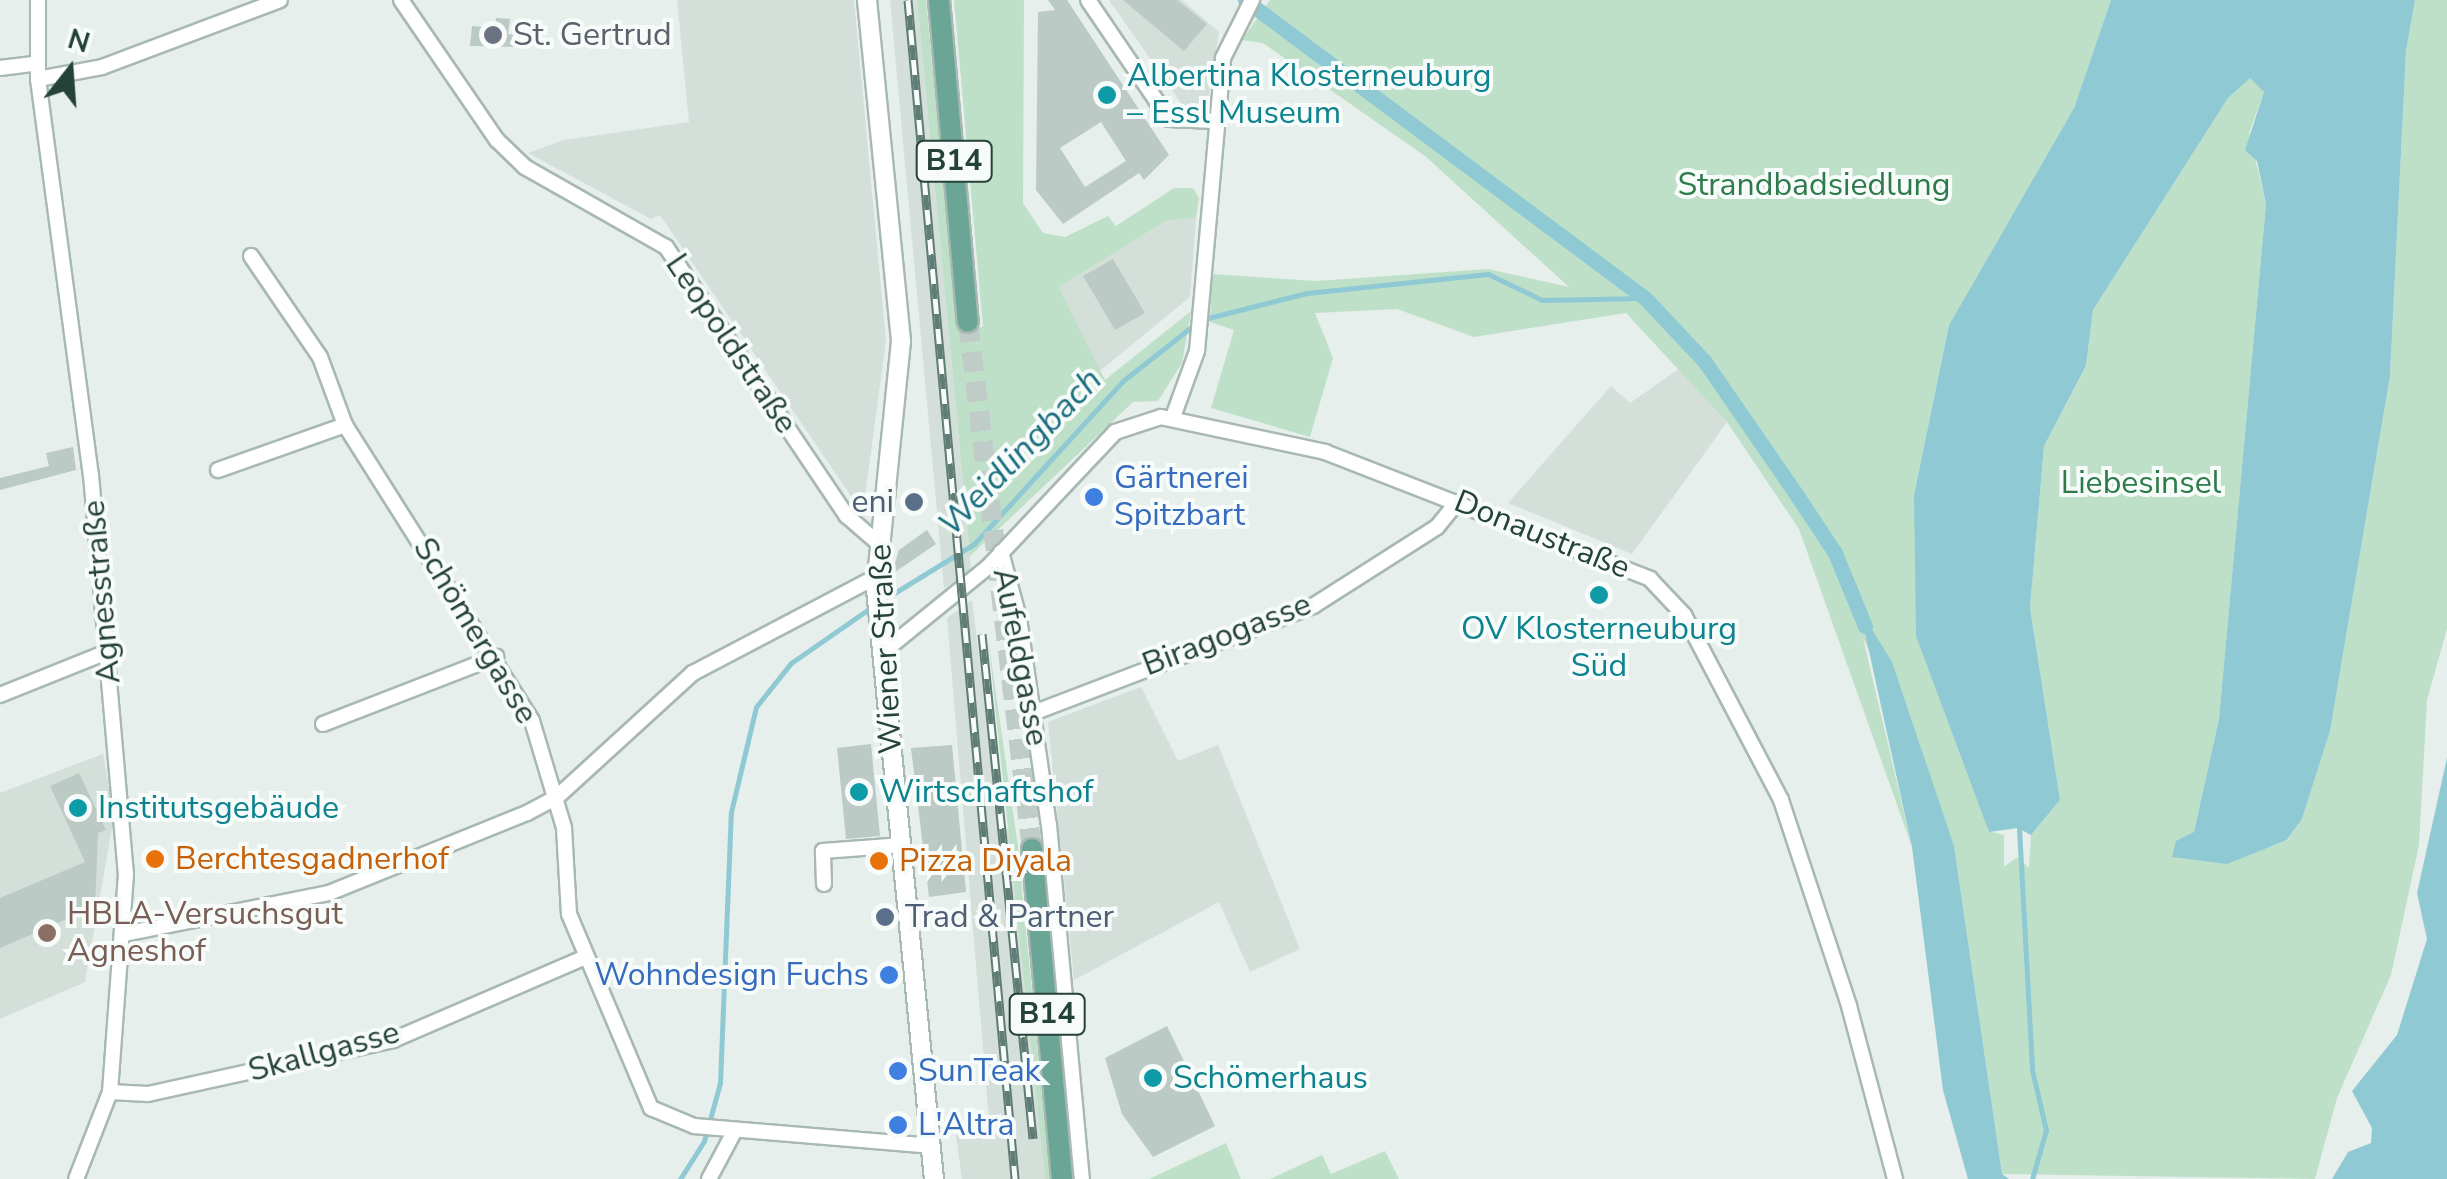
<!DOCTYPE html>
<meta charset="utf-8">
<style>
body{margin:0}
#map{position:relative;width:2447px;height:1179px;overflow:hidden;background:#e6efeb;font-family:"Nunito Sans",sans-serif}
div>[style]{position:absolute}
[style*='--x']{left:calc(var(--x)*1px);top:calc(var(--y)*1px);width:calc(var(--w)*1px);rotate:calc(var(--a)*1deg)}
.built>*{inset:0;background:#d4dfda}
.green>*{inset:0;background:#bfe0c8}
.water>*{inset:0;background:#8ec9d4}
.stream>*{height:5px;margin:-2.5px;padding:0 2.5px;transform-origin:2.5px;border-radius:2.5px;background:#8ec9d4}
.canal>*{height:15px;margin:-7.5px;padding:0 7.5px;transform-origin:7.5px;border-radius:7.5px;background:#8ec9d4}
.building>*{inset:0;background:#bbcac4}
.primary-tunnel>*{height:20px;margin-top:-10px;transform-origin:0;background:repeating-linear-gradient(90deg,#bfccc8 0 20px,transparent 0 30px)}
.roads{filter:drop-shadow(2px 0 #a8b8b2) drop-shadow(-2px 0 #a8b8b2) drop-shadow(0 2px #a8b8b2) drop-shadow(0 -2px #a8b8b2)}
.minor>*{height:14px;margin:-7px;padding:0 7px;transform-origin:7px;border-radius:7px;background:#fff}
.tertiary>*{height:18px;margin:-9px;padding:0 9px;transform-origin:9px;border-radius:9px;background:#fff}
.primary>*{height:20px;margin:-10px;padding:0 10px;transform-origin:10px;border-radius:10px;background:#6aa596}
.rail>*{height:9px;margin-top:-4.5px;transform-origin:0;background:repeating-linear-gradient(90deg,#f7fbf9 0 15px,#5f7d75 0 30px);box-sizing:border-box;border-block:2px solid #5f7d75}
.dots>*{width:28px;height:28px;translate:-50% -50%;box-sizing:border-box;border:5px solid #f7fbf9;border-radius:50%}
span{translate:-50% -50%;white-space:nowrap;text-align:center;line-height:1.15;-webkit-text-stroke:8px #f7fbf9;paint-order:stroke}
.shield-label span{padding:2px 8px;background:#f7fbf9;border:2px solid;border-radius:8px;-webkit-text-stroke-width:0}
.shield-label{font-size:30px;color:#24423a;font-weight:700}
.worship-label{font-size:32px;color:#5b616d}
.left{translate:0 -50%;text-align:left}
.culture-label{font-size:32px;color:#0d838f}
.park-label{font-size:32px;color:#2d7a4b}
.street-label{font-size:32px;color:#24423a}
.shop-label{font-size:32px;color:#366cbe}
.right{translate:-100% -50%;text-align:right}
.service-label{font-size:32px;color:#4e5e75}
.food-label{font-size:32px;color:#c56008}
.education-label{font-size:32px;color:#785e54}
.water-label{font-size:35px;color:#1c6f80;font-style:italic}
.north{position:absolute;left:20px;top:20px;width:100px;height:100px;-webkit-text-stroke:8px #f7fbf9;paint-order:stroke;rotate:17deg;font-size:28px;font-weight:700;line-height:40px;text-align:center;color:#24423a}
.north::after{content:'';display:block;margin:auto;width:35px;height:45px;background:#24423a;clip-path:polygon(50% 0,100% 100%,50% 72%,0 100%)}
</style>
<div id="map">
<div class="built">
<div style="clip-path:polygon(677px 0,854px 0,886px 341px,864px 503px,857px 505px,660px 215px,651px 219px,528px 153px,564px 140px,689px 122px)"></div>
<div style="clip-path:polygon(890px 0,917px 0,970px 556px,971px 571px,944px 588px)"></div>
<div style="clip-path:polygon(1109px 0,1182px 0,1219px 32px,1206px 116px,1188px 113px)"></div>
<div style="clip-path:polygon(1196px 218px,1190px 297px,1100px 371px,1059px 287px,1166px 221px)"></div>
<div style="clip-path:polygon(1680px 368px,1727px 422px,1632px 554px,1508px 503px,1611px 386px,1630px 403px)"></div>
<div style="clip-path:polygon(972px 600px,1000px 828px,1012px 828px,1045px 1179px,962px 1179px,956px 1135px,990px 1132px,947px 618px)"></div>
<div style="clip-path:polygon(1141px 687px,1178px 761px,1218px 745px,1300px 949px,1250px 972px,1219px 902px,1074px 980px,1048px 722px)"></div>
<div style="clip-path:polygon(103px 754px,114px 816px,85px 982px,0 1019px,0 793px)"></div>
</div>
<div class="green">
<div style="clip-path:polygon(917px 0,926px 0,958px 330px,983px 327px,954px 0,1024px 0,1023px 203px,1043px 233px,1065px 237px,1108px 216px,1116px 226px,1174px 188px,1193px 188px,1199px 198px,1196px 218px,1166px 221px,1059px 287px,1105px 380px,1191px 311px,1182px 363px,1158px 401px,1133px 402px,970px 556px)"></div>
<div style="clip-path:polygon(1270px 0,2111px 0,2074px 108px,1949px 325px,1914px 495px,1988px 831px,2004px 835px,2004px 867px,2017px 857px,2029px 868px,2031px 835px,2060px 800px,2030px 608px,2044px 446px,2086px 367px,2093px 310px,2228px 98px,2250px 77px,2264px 92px,2249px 133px,2266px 204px,2219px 719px,2194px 833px,2172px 856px,2227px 863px,2288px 840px,2302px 819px,2330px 731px,2390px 376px,2406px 51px,2415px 0,2447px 0,2447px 629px,2427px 700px,2419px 845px,2391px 975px,2337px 1098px,2315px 1179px,2002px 1174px,1954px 846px,1930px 781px,1863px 638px,1912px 847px,1799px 529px,1727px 422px,1626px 313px,1474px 337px,1397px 309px,1315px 313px,1333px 358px,1310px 437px,1211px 408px,1234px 330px,1210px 322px,1212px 274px,1316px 281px,1488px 269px,1569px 287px,1425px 156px,1263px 43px,1242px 40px)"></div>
<div style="clip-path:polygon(988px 638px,1018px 847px,1050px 1179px,1045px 1179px)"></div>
<div style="clip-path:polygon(1226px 1143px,1241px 1179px,1149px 1179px)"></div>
<div style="clip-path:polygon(1385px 1151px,1399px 1179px,1270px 1179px,1322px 1155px,1331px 1174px)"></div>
</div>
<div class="water">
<div style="clip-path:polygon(2111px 0,2415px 0,2406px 51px,2390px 376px,2330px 731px,2302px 819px,2287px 840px,2227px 864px,2172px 857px,2176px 841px,2194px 832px,2219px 719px,2266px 204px,2257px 161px,2245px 150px,2264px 92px,2250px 78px,2228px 98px,2093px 310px,2086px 366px,2044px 446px,2030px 608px,2060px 800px,2031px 835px,2018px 828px,1989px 832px,1916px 636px,1914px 495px,1949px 325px,2074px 108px)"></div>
<div style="clip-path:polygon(1860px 610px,1892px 662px,1954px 846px,2002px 1174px,2009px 1179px,1968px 1179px,1943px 1090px,1912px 847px)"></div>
<div style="clip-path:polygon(2447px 758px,2447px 1179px,2332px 1179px,2348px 1152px,2371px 1143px,2372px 1128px,2352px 1091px,2397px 1035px,2427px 939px,2417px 893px)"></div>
</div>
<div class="stream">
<div style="--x:1204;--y:319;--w:106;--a:-14.2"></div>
<div style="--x:1307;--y:293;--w:182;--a:-6"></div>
<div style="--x:1488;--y:274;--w:60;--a:25.7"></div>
<div style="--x:1542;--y:300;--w:103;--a:-1.1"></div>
<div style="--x:883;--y:600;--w:107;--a:-31.6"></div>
<div style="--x:974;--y:544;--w:222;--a:-47.6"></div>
<div style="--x:1124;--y:380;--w:89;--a:-38.2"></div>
<div style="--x:2019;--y:828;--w:242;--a:86.9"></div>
<div style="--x:2032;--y:1070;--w:62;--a:76.9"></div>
<div style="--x:2046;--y:1130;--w:51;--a:105.9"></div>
<div style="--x:680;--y:1179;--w:45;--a:-57.7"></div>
<div style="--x:704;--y:1141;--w:60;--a:-74.6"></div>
<div style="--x:720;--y:1083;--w:271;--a:-87.7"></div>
<div style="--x:731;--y:812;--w:108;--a:-76.6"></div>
<div style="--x:756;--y:707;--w:56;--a:-51.5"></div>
<div style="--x:791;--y:663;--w:100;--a:-34.8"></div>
</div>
<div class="canal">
<div style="--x:1245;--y:0;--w:499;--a:36.7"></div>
<div style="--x:1645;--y:298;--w:88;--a:46.8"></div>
<div style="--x:1705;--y:362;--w:164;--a:55.4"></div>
<div style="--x:1798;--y:497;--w:67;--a:56.5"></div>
<div style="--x:1835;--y:553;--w:79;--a:67.7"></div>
</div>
<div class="building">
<div style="clip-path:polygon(evenodd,1048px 0,1067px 0,1169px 155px,1144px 180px,1139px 173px,1063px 224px,1036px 190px,1038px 12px,1055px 10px,1048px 0,1101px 122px,1126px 161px,1085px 187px,1060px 148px,1101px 122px)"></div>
<div style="clip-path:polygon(1123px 0,1177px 0,1207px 24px,1184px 51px)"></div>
<div style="clip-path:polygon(496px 18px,510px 19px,508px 34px,522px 36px,522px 47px,470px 46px,472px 26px,495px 28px)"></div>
<div style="clip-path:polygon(1113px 259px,1145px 313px,1115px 330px,1083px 276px)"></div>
<div style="clip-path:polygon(73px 447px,76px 470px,0 490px,0 478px,49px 466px,46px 453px)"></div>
<div style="clip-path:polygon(927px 530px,936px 544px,892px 574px,899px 550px)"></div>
<div style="clip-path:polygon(871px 744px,880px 836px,846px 839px,837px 748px)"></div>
<div style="clip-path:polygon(952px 745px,966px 892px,929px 897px,911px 748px)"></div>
<div style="clip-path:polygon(79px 773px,106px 830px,98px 833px,95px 907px,0 948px,0 898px,85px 862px,50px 786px)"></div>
<div style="clip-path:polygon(1167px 1026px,1215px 1126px,1153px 1157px,1122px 1114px,1105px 1058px)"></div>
</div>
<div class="primary-tunnel">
<div style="--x:968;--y:322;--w:531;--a:83.08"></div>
</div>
<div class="roads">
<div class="minor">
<div style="--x:38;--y:0;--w:79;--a:90"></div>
<div style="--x:38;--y:79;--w:400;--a:82.4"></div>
<div style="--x:91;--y:475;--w:401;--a:85"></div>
<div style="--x:126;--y:874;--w:219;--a:94.2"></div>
<div style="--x:110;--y:1092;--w:93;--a:111.3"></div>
<div style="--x:401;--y:0;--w:170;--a:55.6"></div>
<div style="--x:497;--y:140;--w:39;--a:44"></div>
<div style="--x:525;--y:167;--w:162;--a:29.6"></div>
<div style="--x:666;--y:247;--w:324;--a:56.1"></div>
<div style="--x:847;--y:516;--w:38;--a:41"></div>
<div style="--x:1088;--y:0;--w:144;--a:55.8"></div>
<div style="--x:1169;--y:119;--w:45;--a:2.5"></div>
<div style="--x:0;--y:68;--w:38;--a:-7"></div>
<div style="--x:38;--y:79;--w:65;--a:-10.6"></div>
<div style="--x:102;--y:67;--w:190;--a:-20.6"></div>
<div style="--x:251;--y:256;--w:122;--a:55.7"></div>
<div style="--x:320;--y:357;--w:72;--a:69.8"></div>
<div style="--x:345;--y:425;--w:350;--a:57.7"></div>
<div style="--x:532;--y:721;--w:112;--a:73.3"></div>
<div style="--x:564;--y:828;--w:86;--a:86.7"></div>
<div style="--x:569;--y:914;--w:211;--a:67.1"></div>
<div style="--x:651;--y:1108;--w:47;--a:22.7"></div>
<div style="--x:694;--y:1126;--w:237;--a:4.8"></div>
<div style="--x:1173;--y:417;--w:70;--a:-70"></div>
<div style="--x:1197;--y:351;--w:294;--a:-84.9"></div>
<div style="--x:1223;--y:58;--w:65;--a:-63.4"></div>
<div style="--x:218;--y:470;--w:135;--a:-19.5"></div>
<div style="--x:1001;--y:552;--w:68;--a:74.7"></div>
<div style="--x:1019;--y:618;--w:209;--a:81.8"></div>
<div style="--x:1049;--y:825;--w:356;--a:84.7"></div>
<div style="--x:882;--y:653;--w:136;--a:-39.1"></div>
<div style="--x:988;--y:567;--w:185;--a:-46.7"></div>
<div style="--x:1115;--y:432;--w:48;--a:-18.1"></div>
<div style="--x:1161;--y:417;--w:168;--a:12"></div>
<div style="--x:1325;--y:452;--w:349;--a:21.3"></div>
<div style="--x:1650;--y:579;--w:50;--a:46.6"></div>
<div style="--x:1684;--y:615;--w:209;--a:62.3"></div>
<div style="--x:1781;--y:800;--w:217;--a:71.7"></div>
<div style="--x:1849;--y:1006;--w:179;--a:75.1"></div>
<div style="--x:0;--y:695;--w:115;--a:-21.9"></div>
<div style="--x:1033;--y:713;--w:300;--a:-20.9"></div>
<div style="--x:1313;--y:606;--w:147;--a:-32.5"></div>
<div style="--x:1437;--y:527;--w:32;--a:-51"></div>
<div style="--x:323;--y:724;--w:186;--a:-21.2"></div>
<div style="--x:824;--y:884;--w:33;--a:-92"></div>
<div style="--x:823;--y:851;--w:80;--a:-4.3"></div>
<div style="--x:124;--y:934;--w:209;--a:-11.3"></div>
<div style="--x:329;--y:893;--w:214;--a:-22"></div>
<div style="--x:527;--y:813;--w:34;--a:-28"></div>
<div style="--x:557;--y:797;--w:184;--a:-42.4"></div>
<div style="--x:693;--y:673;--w:207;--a:-27.7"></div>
<div style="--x:110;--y:1092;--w:38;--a:3"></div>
<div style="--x:148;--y:1094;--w:251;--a:-12.4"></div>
<div style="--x:393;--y:1040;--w:210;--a:-23.3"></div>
<div style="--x:709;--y:1179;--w:55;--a:-62"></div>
</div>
<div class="tertiary">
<div style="--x:867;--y:0;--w:343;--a:84.3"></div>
<div style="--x:901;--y:341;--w:249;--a:95.8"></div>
<div style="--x:876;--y:589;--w:593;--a:84.39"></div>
</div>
<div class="primary">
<div style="--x:939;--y:0;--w:323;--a:84.9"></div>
<div style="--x:1032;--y:849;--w:331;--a:84.8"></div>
</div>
</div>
<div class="rail">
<div style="--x:908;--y:0;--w:1184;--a:84.81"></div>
<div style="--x:982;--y:634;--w:507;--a:84.22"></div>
</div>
<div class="dots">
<div style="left:493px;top:35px;background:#6b7280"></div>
<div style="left:1107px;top:95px;background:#0f9aa8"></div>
<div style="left:1094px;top:497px;background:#3f7fe0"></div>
<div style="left:914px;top:502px;background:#5c6f8a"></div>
<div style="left:1599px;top:595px;background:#0f9aa8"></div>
<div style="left:859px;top:792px;background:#0f9aa8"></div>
<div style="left:78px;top:808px;background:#0f9aa8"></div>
<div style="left:155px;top:859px;background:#e8710a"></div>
<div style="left:879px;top:861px;background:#e8710a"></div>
<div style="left:885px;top:917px;background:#5c6f8a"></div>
<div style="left:47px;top:933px;background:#8d6e63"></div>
<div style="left:889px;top:975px;background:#3f7fe0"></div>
<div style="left:898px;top:1071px;background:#3f7fe0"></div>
<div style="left:1153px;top:1078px;background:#0f9aa8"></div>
<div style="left:898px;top:1125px;background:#3f7fe0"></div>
</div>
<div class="shield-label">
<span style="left:954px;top:161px">B14</span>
<span style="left:1047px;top:1014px">B14</span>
</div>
<div class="worship-label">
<span class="left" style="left:513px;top:35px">St. Gertrud</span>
</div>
<div class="culture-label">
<span class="left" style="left:1127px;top:95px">Albertina Klosterneuburg<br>– Essl Museum</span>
<span style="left:1599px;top:648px">OV Klosterneuburg<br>Süd</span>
<span class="left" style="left:879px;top:792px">Wirtschaftshof</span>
<span class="left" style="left:98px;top:808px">Institutsgebäude</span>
<span class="left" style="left:1173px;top:1078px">Schömerhaus</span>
</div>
<div class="park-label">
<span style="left:1814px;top:185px">Strandbadsiedlung</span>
<span style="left:2141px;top:483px">Liebesinsel</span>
</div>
<div class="street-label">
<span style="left:731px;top:344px;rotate:56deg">Leopoldstraße</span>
<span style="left:1542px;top:535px;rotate:22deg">Donaustraße</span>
<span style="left:102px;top:592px;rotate:-95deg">Agnesstraße</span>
<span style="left:475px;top:631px;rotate:59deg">Schömergasse</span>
<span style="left:1227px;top:635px;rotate:-21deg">Biragogasse</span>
<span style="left:886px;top:649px;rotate:-93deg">Wiener Straße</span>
<span style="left:1020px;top:657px;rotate:79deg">Aufeldgasse</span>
<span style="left:324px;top:1052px;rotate:-15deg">Skallgasse</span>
</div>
<div class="shop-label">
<span class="left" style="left:1114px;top:497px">Gärtnerei<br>Spitzbart</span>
<span class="right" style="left:869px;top:975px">Wohndesign Fuchs</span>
<span class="left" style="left:918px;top:1071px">SunTeak</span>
<span class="left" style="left:918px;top:1125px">L'Altra</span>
</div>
<div class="service-label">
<span class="right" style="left:894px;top:502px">eni</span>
<span class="left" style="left:905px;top:917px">Trad &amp; Partner</span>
</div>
<div class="food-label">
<span class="left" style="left:175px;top:859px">Berchtesgadnerhof</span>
<span class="left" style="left:899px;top:861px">Pizza Diyala</span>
</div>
<div class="education-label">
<span class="left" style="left:67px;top:933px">HBLA-Versuchsgut<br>Agneshof</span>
</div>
<div class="water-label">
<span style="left:1020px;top:452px;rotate:-46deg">Weidlingbach</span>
</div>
<div class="north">N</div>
</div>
